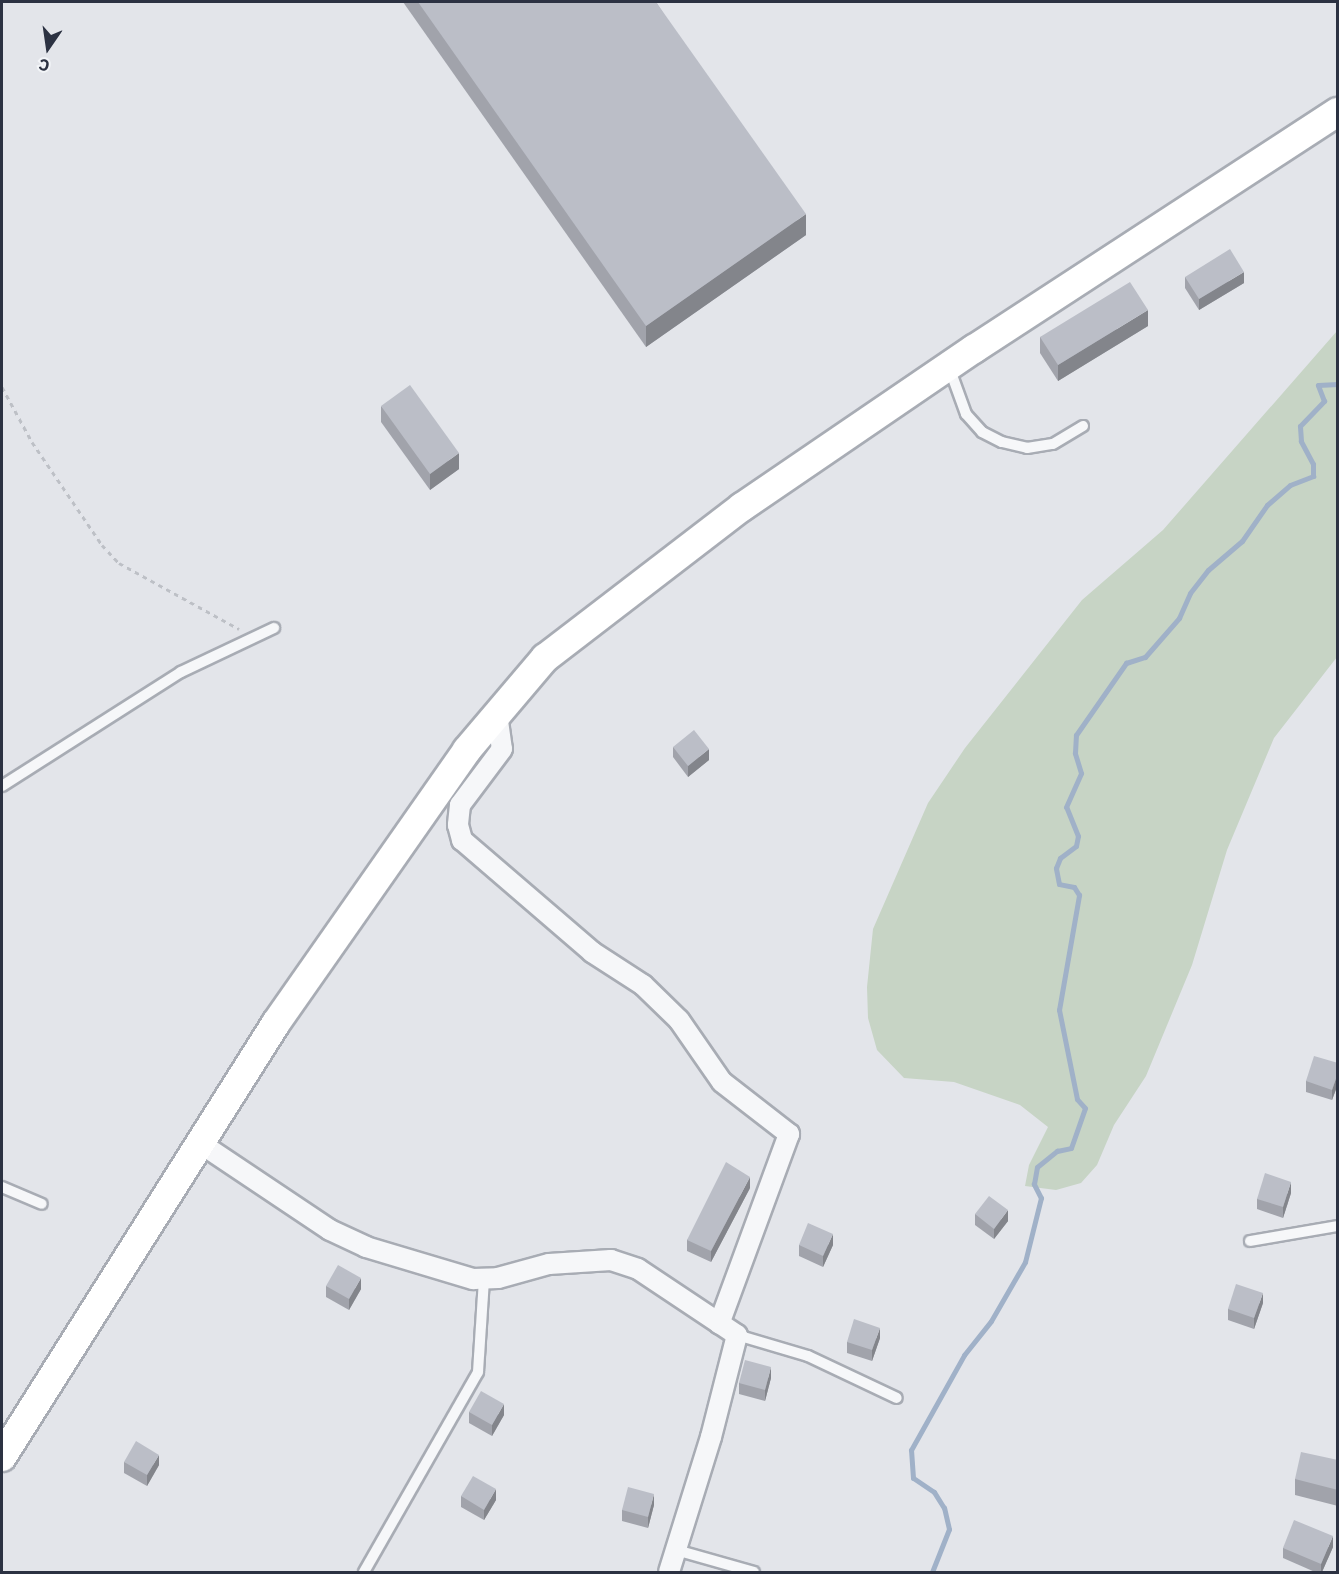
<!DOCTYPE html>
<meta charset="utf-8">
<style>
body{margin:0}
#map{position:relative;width:1339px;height:1574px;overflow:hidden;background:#e3e5ea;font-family:"IBM Plex Sans",sans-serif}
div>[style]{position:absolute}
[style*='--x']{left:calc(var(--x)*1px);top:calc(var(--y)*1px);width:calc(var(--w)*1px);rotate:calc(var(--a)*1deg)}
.green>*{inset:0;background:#c7d4c5}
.stream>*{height:5px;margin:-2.5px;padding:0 2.5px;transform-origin:2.5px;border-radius:2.5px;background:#a0b1c8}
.path>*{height:3px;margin-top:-1.5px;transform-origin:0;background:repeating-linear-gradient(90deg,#bdc0c6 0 4.5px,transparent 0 9px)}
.roads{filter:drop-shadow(2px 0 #a8acb4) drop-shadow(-2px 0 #a8acb4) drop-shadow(0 2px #a8acb4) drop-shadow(0 -2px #a8acb4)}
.lane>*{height:10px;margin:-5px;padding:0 5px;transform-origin:5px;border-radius:5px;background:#f6f7f9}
.street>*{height:20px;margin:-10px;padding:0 10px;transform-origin:10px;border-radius:10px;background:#f6f7f9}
.secondary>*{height:28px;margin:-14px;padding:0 14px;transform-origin:14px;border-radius:14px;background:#fff}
.wall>*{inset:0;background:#a1a3ab}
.shaded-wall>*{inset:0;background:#83858b}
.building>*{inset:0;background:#bbbec7}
span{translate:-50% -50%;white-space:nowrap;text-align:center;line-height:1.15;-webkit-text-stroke:5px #f3f5f8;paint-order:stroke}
.frame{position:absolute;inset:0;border:3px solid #2c3242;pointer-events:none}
.north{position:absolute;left:18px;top:18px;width:60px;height:60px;-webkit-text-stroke:4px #f3f5f8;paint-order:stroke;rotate:193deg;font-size:16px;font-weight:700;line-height:24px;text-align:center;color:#2c3242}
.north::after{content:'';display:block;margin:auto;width:21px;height:27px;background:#2c3242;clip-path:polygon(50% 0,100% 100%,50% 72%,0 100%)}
</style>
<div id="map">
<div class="green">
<div style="clip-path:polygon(1337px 331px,1337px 657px,1274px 738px,1227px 850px,1192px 965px,1146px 1076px,1114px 1125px,1097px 1165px,1081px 1183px,1056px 1190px,1025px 1186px,1029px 1165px,1048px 1127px,1020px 1105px,954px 1082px,904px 1078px,877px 1050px,868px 1018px,867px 987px,873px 929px,928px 803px,965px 748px,1082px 600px,1163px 530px)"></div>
</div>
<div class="stream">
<div style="--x:1338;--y:362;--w:11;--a:90"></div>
<div style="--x:932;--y:1572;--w:46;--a:-68.4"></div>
<div style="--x:949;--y:1529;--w:22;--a:-103"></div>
<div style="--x:944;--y:1508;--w:19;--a:-122"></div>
<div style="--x:934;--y:1492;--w:25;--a:-146"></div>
<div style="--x:913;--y:1478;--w:28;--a:-94"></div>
<div style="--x:911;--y:1450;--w:109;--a:-60.8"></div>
<div style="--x:964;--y:1355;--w:43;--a:-51.5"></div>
<div style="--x:991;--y:1321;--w:68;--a:-60"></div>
<div style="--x:1025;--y:1262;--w:66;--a:-76"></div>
<div style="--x:1041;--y:1198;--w:16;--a:-117"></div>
<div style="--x:1034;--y:1184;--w:17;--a:-80"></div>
<div style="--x:1037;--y:1167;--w:26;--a:-39"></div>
<div style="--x:1057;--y:1151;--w:14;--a:-12"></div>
<div style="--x:1071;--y:1148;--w:42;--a:-70.7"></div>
<div style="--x:1085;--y:1108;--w:12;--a:-132"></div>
<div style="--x:1077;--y:1099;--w:91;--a:-101.4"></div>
<div style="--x:1059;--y:1010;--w:117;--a:-80.1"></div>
<div style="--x:1079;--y:895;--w:9;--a:-122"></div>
<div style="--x:1074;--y:887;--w:15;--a:-169"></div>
<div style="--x:1059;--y:884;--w:16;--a:-101"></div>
<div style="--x:1056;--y:868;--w:11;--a:-68"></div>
<div style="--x:1060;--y:858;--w:20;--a:-37"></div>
<div style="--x:1076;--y:846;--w:10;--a:-79"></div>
<div style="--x:1078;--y:836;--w:31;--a:-112"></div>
<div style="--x:1066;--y:807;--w:37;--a:-66"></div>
<div style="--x:1081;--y:773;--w:21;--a:-107"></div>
<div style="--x:1075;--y:753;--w:18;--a:-87"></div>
<div style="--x:1076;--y:735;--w:88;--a:-55.2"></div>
<div style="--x:1126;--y:663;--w:20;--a:-18"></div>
<div style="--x:1145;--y:657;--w:52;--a:-48.9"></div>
<div style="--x:1179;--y:618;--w:27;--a:-66"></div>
<div style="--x:1190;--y:593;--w:29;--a:-52"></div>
<div style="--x:1208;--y:570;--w:45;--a:-40.5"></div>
<div style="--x:1242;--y:541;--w:44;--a:-55.2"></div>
<div style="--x:1267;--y:505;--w:30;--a:-41"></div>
<div style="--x:1290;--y:485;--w:25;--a:-21"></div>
<div style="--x:1313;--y:476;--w:12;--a:-90"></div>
<div style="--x:1313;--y:464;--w:26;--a:-118"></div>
<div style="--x:1301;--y:441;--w:15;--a:-94"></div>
<div style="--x:1300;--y:426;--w:35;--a:-46"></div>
<div style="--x:1324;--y:401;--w:17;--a:-111"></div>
<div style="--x:1318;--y:385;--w:20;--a:-3"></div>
</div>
<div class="path">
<div style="--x:2;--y:387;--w:63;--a:61.4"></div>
<div style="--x:32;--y:442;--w:125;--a:55.8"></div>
<div style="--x:102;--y:545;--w:25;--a:47"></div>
<div style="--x:119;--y:563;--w:137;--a:28.8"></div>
</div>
<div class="roads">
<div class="lane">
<div style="--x:949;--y:367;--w:50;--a:70.1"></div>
<div style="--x:966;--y:414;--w:24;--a:48"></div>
<div style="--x:982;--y:432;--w:22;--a:27"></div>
<div style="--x:1002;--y:442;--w:26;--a:13"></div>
<div style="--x:1027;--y:448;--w:26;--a:-9"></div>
<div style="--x:1053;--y:444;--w:35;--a:-31"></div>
<div style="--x:2;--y:786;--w:212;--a:-32.5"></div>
<div style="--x:181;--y:672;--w:103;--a:-25.3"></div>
<div style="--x:2;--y:1187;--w:43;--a:23"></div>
<div style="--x:1250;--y:1241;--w:89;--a:-9.7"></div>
<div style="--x:737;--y:1335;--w:74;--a:16.5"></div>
<div style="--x:808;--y:1356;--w:98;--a:25.3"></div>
<div style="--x:676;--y:1550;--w:81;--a:15.8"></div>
<div style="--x:364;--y:1572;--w:230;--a:-60.3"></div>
<div style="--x:478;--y:1372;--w:94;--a:-86.3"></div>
</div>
<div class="street">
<div style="--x:497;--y:714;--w:35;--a:82"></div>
<div style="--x:502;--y:749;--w:70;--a:126.9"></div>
<div style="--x:460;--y:805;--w:20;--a:96"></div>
<div style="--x:458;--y:825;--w:16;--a:75"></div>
<div style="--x:462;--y:840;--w:172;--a:40.7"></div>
<div style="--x:592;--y:952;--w:61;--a:32.9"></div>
<div style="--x:643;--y:985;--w:50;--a:44.2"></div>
<div style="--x:679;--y:1020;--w:75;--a:55.3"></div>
<div style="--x:722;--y:1082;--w:85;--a:37.8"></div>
<div style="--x:789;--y:1134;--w:202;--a:110.2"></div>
<div style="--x:200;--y:1143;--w:156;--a:33.8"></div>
<div style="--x:330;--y:1230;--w:40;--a:25"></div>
<div style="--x:366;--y:1247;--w:112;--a:16.7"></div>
<div style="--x:473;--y:1279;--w:25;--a:-2"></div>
<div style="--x:498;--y:1278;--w:53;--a:-15.4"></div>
<div style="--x:549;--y:1264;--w:62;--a:-3.7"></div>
<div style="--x:611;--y:1260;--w:28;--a:18"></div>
<div style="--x:638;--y:1269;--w:119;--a:33.7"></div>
<div style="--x:737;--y:1335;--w:105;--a:104.3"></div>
<div style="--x:711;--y:1437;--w:141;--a:107.3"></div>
</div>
<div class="secondary">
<div style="--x:2;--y:1457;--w:513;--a:-57.73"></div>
<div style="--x:276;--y:1023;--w:333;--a:-55"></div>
<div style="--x:467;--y:750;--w:121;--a:-49.7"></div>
<div style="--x:545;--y:658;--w:248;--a:-37.5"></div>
<div style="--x:742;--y:507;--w:281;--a:-34.3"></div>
<div style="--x:974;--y:349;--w:434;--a:-33.1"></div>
</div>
</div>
<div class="wall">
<div style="clip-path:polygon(403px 2px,656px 2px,806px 235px,646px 347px)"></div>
<div style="clip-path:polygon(1185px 277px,1244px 283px,1199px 310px,1185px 288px)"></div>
<div style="clip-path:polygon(1148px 326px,1058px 381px,1040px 353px,1040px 337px)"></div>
<div style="clip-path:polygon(381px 406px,459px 469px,430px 490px,381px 422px)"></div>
<div style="clip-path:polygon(673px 747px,709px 760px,688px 777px,673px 757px)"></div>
<div style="clip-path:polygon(1338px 1063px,1338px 1084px,1332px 1100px,1306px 1092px,1306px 1081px)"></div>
<div style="clip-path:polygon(750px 1188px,711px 1262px,687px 1251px,687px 1240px)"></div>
<div style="clip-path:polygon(1291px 1193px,1283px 1218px,1257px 1209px,1257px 1199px)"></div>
<div style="clip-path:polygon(975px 1214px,1008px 1221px,994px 1239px,975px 1225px)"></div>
<div style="clip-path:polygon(799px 1245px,833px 1245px,823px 1267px,799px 1256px)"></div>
<div style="clip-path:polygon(326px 1286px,361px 1289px,349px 1310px,326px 1297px)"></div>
<div style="clip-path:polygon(1263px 1303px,1254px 1329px,1228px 1320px,1228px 1309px)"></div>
<div style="clip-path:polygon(880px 1338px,872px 1361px,847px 1353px,847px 1342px)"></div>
<div style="clip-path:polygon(771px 1378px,765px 1401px,739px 1394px,739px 1383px)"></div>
<div style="clip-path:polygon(469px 1412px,504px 1415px,492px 1436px,469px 1423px)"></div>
<div style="clip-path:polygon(1338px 1460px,1338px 1506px,1295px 1495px,1295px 1479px)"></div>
<div style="clip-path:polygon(124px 1462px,159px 1465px,147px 1486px,124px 1473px)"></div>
<div style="clip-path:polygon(461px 1496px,496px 1500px,484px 1520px,461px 1507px)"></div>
<div style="clip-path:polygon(654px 1505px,648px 1528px,622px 1521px,622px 1510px)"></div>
<div style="clip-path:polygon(1333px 1547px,1322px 1572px,1315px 1572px,1283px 1558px,1283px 1548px)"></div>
</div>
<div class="shaded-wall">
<div style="clip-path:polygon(806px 214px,806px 235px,646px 347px,646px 326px)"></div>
<div style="clip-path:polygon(1244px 272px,1244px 283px,1199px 310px,1199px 299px)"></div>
<div style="clip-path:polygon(1148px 310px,1148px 326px,1058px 381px,1058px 365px)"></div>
<div style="clip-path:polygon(459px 453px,459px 469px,430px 490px,430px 474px)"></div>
<div style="clip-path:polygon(709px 749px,709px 760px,688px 777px,688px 766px)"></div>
<div style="clip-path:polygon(1338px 1073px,1338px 1084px,1332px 1100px,1332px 1090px)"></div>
<div style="clip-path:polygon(750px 1177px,750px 1188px,711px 1262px,711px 1251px)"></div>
<div style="clip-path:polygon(1291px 1182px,1291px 1193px,1283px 1218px,1283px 1207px)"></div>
<div style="clip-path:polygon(1008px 1210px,1008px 1221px,994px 1239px,994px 1229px)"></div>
<div style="clip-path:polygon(833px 1234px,833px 1245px,823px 1267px,823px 1256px)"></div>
<div style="clip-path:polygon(361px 1278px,361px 1289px,349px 1310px,349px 1299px)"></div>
<div style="clip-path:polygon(1263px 1293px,1263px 1303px,1254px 1329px,1254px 1318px)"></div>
<div style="clip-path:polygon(880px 1328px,880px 1338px,872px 1361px,872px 1350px)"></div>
<div style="clip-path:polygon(771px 1367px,771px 1378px,765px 1401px,765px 1390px)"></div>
<div style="clip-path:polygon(504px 1404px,504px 1415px,492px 1436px,492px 1425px)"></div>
<div style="clip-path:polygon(159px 1455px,159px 1465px,147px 1486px,147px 1475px)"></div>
<div style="clip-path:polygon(496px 1489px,496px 1500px,484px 1520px,484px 1510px)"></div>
<div style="clip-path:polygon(654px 1494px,654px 1505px,648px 1528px,648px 1517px)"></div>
<div style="clip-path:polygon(1333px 1536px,1333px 1547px,1322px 1572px,1321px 1572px,1321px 1564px)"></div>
</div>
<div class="building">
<div style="clip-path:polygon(418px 2px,656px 2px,806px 214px,646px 326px)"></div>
<div style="clip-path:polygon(1230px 249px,1244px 272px,1199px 299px,1185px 277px)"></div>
<div style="clip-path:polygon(1130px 282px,1148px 310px,1058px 365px,1040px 337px)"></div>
<div style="clip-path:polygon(410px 385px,459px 453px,430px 474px,381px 406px)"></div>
<div style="clip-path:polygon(694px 730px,709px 749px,688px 766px,673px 747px)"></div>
<div style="clip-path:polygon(1314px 1056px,1338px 1063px,1338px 1073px,1332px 1090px,1306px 1081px)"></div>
<div style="clip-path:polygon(726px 1162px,750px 1177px,711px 1251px,687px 1240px)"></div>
<div style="clip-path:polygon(1265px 1173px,1291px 1182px,1283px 1207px,1257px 1199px)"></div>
<div style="clip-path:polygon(989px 1196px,1008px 1210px,994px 1229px,975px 1214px)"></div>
<div style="clip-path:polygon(808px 1223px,833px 1234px,823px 1256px,799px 1245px)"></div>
<div style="clip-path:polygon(338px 1265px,361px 1278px,349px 1299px,326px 1286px)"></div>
<div style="clip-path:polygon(1236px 1284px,1263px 1293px,1254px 1318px,1228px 1309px)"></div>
<div style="clip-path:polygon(854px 1319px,880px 1328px,872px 1350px,847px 1342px)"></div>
<div style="clip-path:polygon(745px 1360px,771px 1367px,765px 1390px,739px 1383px)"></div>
<div style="clip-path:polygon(481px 1391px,504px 1404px,492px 1425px,469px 1412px)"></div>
<div style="clip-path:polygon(136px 1441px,159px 1455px,147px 1475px,124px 1462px)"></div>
<div style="clip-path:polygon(1301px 1452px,1338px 1460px,1338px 1490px,1295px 1479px)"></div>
<div style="clip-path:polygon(473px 1476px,496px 1489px,484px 1510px,461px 1496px)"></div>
<div style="clip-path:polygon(628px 1487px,654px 1494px,648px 1517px,622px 1510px)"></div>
<div style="clip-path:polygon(1294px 1520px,1333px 1536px,1321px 1564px,1283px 1548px)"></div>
</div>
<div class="frame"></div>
<div class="north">С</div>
</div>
